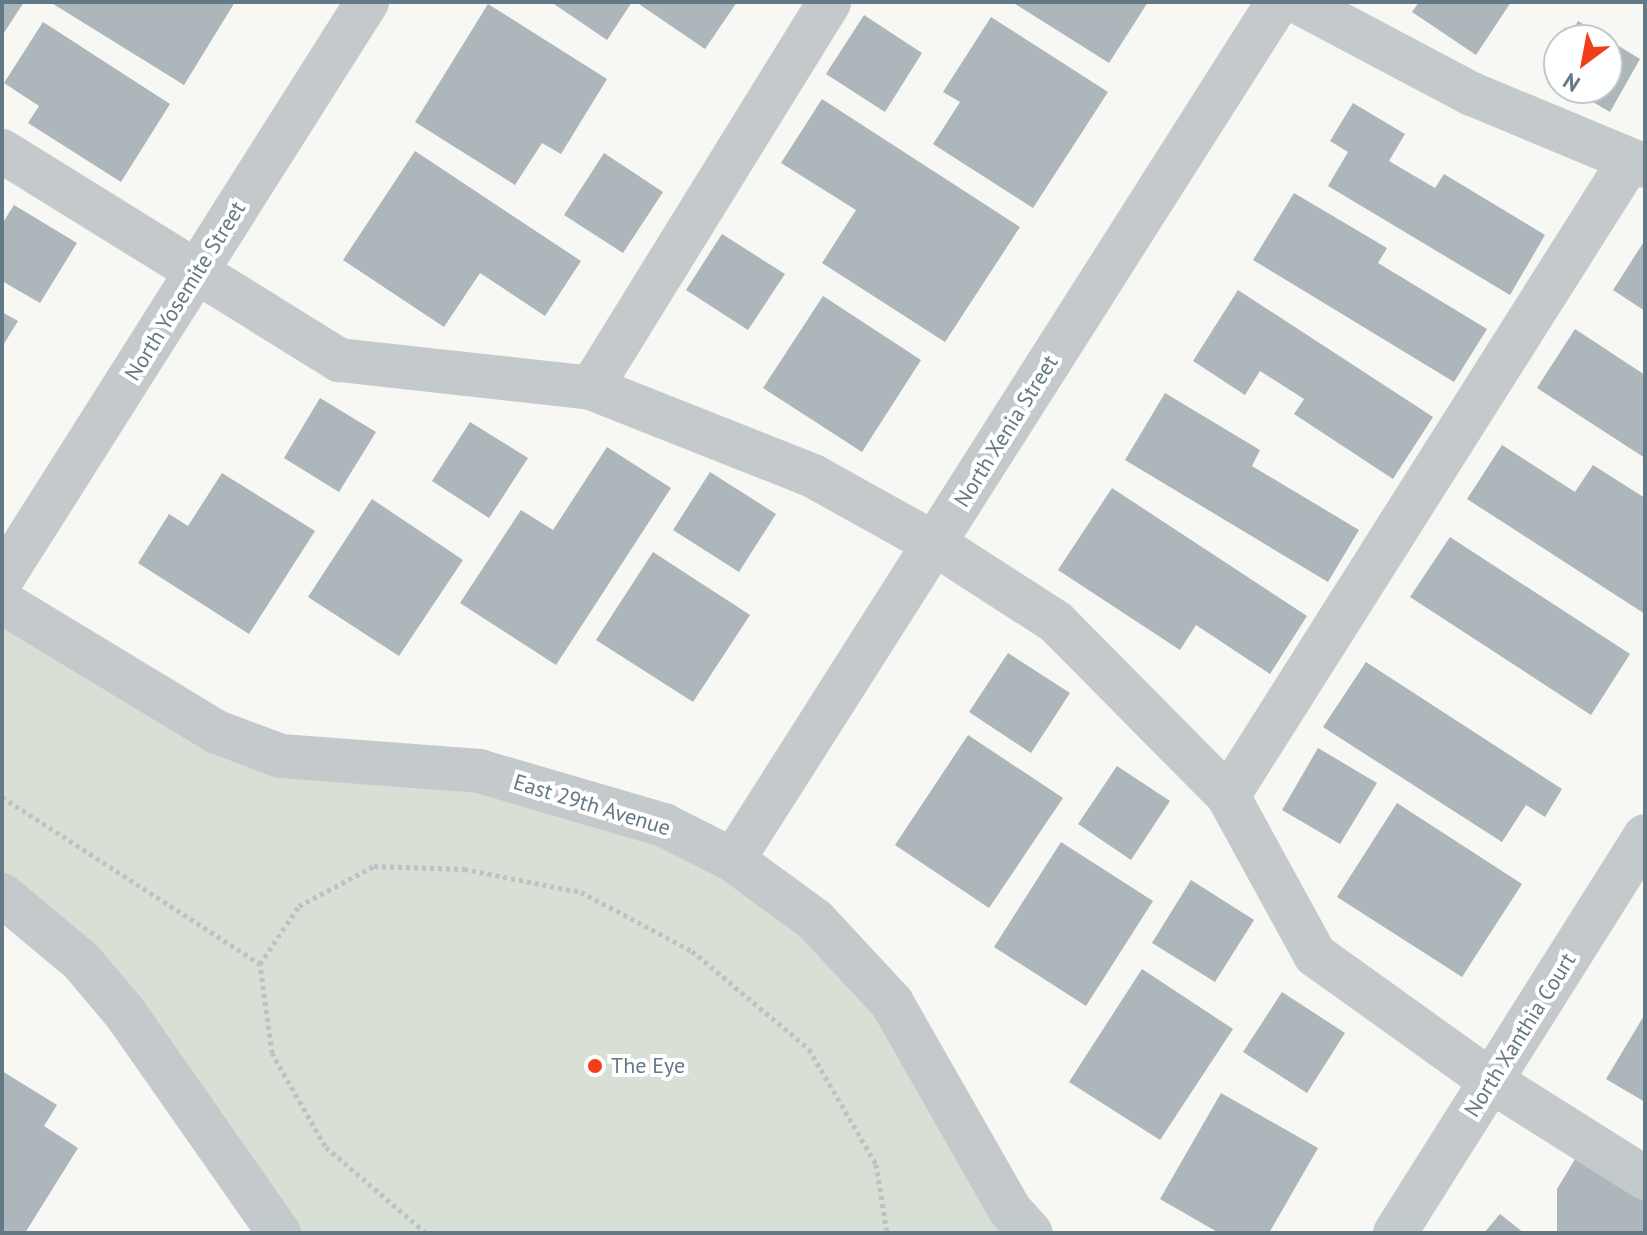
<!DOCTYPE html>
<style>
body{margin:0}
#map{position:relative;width:1647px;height:1235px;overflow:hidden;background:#f7f7f3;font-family:"PT Sans",sans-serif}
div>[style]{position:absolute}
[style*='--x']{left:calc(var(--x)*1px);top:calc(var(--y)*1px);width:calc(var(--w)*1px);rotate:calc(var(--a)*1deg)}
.green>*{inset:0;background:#d8dfd4}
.building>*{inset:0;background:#acb6bb}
.path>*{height:5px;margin-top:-2.5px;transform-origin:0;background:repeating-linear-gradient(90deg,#bfc2c4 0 4px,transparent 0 8px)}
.minor>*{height:44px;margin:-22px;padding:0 22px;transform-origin:22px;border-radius:22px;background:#c4c9cb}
.dots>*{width:22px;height:22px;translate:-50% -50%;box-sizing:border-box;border:4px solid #fff;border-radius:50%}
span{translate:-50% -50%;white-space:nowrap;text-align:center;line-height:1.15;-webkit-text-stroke:8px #fff;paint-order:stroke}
.street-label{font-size:22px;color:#637986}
.poi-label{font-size:22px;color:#637986}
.left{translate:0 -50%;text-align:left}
.frame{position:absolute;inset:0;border:4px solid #637986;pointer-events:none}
.north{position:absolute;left:1543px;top:24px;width:80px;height:80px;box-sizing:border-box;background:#fff;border:2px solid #c1c9cf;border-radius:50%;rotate:212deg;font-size:22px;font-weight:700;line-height:32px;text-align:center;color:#637986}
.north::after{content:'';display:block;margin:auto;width:28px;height:36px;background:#f03f1a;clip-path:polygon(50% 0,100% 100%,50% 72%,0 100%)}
</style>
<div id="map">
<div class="green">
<div style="clip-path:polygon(2px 602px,217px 732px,589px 799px,815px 920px,1031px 1233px,279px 1233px,2px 895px)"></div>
</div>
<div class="building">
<div style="clip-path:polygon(2px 2px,24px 2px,2px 36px)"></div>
<div style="clip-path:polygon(50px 2px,235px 2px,184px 85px)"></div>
<div style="clip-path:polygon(551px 2px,632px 2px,607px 40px)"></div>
<div style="clip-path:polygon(636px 2px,737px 2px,705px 49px)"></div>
<div style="clip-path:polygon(1012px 2px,1148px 2px,1109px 63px)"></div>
<div style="clip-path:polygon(1419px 2px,1511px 2px,1476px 55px,1412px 12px)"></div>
<div style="clip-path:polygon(488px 4px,607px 79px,561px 154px,542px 143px,515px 185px,415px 122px)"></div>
<div style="clip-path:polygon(864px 15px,922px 53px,885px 112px,826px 74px)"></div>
<div style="clip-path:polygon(991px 17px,1108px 92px,1033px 208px,933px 144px,960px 102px,943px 92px)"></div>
<div style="clip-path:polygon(1578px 21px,1640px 59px,1610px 112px,1569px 88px,1607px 88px,1607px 40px,1567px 40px)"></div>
<div style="clip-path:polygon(43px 22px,170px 104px,121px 182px,28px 123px,39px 106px,4px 83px)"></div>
<div style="clip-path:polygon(1559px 53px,1559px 82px,1546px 75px)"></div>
<div style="clip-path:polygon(822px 99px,1020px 227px,945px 342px,822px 263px,856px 210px,781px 163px)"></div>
<div style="clip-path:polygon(1353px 103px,1405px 134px,1389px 161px,1435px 188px,1444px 174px,1545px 235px,1510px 295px,1328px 186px,1348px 152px,1330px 141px)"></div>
<div style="clip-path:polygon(415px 151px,581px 261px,545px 316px,480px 273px,444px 327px,343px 260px)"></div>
<div style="clip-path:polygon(604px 153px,663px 192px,623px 253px,564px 215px)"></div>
<div style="clip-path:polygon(1294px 193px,1387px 248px,1378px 263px,1487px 329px,1454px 382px,1253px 260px)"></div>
<div style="clip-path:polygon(14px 205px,77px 243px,40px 303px,2px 281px,2px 224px)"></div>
<div style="clip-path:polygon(722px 234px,785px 274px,748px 330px,686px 290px)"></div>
<div style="clip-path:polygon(1645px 240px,1645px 311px,1613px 290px)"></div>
<div style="clip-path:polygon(1238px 290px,1433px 417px,1393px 479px,1294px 414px,1304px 399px,1260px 371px,1245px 395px,1193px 361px)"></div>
<div style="clip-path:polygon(823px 296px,921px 360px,862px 452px,763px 388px)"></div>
<div style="clip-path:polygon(2px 312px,18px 321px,2px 347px)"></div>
<div style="clip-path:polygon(1575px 329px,1645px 375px,1645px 458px,1537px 388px)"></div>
<div style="clip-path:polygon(1165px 393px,1260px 450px,1252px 466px,1359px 530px,1328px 582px,1125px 460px)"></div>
<div style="clip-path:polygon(320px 398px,376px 432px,339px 492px,284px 458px)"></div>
<div style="clip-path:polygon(470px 422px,528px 458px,489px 518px,432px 481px)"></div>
<div style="clip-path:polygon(1502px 445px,1575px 492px,1593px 465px,1645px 498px,1645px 614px,1467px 499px)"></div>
<div style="clip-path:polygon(607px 447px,671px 488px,556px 665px,460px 603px,521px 510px,553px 530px)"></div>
<div style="clip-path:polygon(710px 472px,776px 514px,739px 572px,673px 530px)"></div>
<div style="clip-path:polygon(222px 473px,315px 531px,249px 634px,138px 563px,169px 514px,188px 526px)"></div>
<div style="clip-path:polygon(1112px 488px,1307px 616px,1270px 674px,1196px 625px,1180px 650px,1058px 570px)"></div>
<div style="clip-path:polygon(372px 499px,463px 560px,399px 656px,308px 597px)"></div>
<div style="clip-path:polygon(1450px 537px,1630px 654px,1591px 715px,1410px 597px)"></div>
<div style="clip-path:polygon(653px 552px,750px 615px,693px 702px,596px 640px)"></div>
<div style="clip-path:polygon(1008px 653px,1070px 693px,1031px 753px,969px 712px)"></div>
<div style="clip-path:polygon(1366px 662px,1562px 789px,1545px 817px,1526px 805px,1502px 842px,1323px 727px)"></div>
<div style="clip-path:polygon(968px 735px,1063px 798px,989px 908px,895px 845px)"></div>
<div style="clip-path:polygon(1318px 748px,1377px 783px,1340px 844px,1282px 810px)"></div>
<div style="clip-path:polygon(1117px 766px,1170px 801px,1131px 860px,1078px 824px)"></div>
<div style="clip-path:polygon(1397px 803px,1522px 884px,1462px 977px,1337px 897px)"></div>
<div style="clip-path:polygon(1061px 842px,1153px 901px,1086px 1006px,994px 947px)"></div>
<div style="clip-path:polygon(1191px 880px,1254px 920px,1215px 982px,1152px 943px)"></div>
<div style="clip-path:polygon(1142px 969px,1233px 1029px,1160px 1140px,1069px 1082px)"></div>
<div style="clip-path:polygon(1282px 992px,1345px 1033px,1307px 1093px,1243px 1052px)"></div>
<div style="clip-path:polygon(1645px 1014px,1645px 1102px,1606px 1079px)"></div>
<div style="clip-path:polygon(2px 1071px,57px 1105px,44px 1126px,78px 1148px,25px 1233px,2px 1233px)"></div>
<div style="clip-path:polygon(1221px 1093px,1318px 1148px,1269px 1233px,1219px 1233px,1160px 1199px)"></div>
<div style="clip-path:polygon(1580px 1151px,1645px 1190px,1645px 1233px,1557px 1233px,1557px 1189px)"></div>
<div style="clip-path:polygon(1500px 1214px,1524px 1233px,1484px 1233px)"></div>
</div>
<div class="path">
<div style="--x:2;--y:797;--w:307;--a:32.9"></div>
<div style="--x:426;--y:1233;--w:133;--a:-139.3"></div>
<div style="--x:325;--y:1146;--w:107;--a:-119.7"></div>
<div style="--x:272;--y:1053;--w:90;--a:-97.7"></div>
<div style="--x:260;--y:964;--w:70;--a:-56.1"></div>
<div style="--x:299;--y:906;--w:85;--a:-28.1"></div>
<div style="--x:374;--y:866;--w:90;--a:1.9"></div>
<div style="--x:464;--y:869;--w:119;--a:11.1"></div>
<div style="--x:581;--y:892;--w:126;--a:28"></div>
<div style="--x:692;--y:951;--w:153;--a:39.9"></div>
<div style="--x:809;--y:1049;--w:133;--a:59.8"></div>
<div style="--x:876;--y:1164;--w:70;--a:80.9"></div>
</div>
<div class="minor">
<div style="--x:1298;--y:2;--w:197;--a:27.9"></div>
<div style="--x:1472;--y:94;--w:187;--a:22.6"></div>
<div style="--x:2;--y:151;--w:397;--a:31.8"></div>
<div style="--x:339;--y:360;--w:254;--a:6.3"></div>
<div style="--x:591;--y:388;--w:239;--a:21.6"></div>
<div style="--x:813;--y:476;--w:140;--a:29.1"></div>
<div style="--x:935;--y:544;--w:144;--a:32.8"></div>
<div style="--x:1056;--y:622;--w:245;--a:45.3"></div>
<div style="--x:1228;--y:796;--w:181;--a:61.3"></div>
<div style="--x:1315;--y:955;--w:216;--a:35.6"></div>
<div style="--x:1491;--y:1081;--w:182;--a:32.2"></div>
<div style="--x:591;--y:388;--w:453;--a:-58.3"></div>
<div style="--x:2;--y:579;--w:683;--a:-57.68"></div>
<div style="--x:2;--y:602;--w:251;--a:31.2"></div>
<div style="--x:217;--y:732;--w:68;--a:20.6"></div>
<div style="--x:281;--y:756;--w:199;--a:4.3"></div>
<div style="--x:479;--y:771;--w:193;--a:16.3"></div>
<div style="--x:664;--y:825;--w:77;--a:26.9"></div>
<div style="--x:733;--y:860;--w:102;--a:36.2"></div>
<div style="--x:815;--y:920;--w:113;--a:47.1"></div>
<div style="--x:892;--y:1003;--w:238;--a:60.3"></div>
<div style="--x:1010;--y:1210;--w:31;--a:48"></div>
<div style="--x:1228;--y:796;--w:752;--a:-57.7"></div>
<div style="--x:733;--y:860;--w:1016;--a:-57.58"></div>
<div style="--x:2;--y:895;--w:104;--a:39.9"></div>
<div style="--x:82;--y:962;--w:67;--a:49.9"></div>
<div style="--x:125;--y:1013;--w:269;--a:55"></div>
<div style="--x:1395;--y:1233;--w:469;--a:-57.8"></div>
</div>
<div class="dots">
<div style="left:595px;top:1066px;background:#f03f1a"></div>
</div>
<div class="street-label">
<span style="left:185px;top:291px;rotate:-58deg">North Yosemite Street</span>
<span style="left:1006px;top:431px;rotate:-58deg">North Xenia Street</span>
<span style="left:592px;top:805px;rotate:17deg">East 29th Avenue</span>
<span style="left:1520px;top:1035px;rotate:-58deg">North Xanthia Court</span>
</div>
<div class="poi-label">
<span class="left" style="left:611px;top:1066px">The Eye</span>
</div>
<div class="frame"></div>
<div class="north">N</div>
</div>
